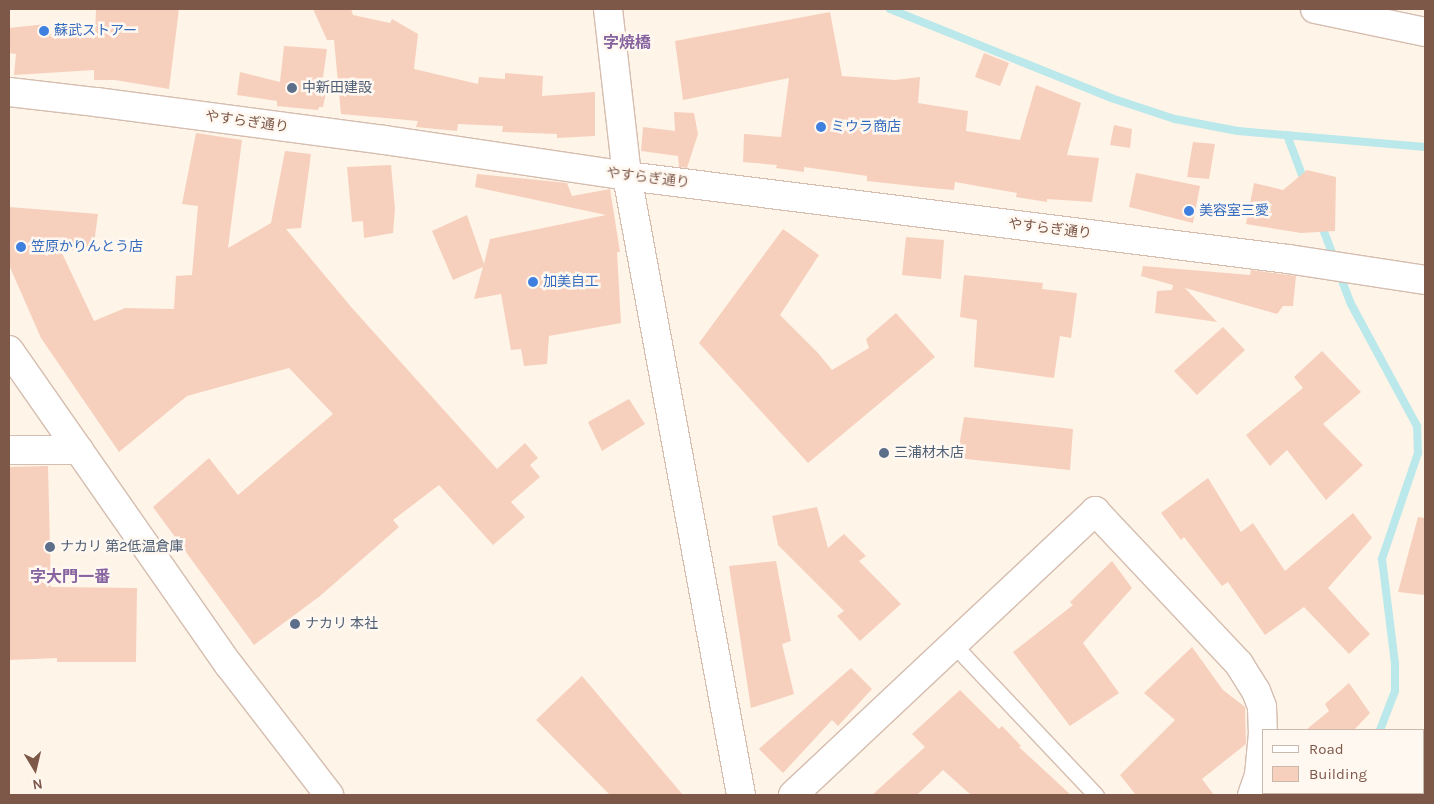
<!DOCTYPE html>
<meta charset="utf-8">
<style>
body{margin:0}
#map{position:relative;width:1434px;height:804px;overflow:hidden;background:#fef4e8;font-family:Karla,"Noto Sans JP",sans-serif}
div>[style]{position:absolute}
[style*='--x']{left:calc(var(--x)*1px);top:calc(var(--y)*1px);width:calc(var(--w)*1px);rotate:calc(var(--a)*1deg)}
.stream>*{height:8px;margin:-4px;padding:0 4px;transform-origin:4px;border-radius:4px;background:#bae8eb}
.building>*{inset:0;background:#f7d0bd}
.roads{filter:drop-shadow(1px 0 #d5bdaf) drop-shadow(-1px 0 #d5bdaf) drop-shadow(0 1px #d5bdaf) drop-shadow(0 -1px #d5bdaf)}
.service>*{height:15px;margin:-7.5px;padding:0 7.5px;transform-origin:7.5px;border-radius:7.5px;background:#fff}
.minor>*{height:28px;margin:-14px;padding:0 14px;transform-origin:14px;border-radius:14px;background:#fff}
.tertiary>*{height:28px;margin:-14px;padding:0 14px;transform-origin:14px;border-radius:14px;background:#fff}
.dots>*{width:14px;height:14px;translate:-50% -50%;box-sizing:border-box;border:2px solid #fff8f1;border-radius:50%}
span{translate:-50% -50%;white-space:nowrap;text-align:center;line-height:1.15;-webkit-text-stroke:5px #fff8f1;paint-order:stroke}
.shop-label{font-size:14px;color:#366cbe}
.left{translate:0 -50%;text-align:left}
.service-label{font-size:14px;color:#4e5e75}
.street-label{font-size:14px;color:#7d5748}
.quarter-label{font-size:16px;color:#8764a0;font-weight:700}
.frame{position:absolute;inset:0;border:10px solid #7d5748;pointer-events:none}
.legend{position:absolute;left:1262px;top:729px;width:162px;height:65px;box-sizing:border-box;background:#fff8f1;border:1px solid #cbb8ad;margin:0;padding:6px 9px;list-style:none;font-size:15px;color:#7d5748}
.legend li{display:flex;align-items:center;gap:10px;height:25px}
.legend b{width:25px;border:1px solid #cbb8ad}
.north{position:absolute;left:10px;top:744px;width:50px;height:50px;-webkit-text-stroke:4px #fff8f1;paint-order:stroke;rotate:171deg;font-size:14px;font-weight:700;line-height:20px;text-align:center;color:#7d5748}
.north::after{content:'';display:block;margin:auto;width:18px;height:22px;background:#7d5748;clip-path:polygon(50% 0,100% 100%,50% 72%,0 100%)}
</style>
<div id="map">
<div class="stream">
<div style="--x:890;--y:9;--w:238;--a:21.9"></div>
<div style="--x:1111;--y:98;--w:67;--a:18.2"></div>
<div style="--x:1175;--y:119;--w:64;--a:10.8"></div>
<div style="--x:1238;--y:131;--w:188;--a:4.9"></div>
<div style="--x:1287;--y:135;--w:51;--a:69.4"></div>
<div style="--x:1321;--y:224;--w:39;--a:69"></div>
<div style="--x:1339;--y:273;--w:33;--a:69"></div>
<div style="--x:1351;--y:304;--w:139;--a:61.6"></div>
<div style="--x:1417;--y:426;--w:27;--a:88"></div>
<div style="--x:1418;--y:453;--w:112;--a:108.8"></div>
<div style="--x:1382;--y:559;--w:106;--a:82.9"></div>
<div style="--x:1395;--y:664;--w:27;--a:90"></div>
<div style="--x:1395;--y:691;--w:42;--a:111"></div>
<div style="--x:1356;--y:795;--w:2;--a:-90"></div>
</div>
<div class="building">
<div style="clip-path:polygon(96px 9px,179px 9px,169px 89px,115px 80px,94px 80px,94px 70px,14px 75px,16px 54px,9px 53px,9px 28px,46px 24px,52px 36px,95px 38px)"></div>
<div style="clip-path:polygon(313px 9px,351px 9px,353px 15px,390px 23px,392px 19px,418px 34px,414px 69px,478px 84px,479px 77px,505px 79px,505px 73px,543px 76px,542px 96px,595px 92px,595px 136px,557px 138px,557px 134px,502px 132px,503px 126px,458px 124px,457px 131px,416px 127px,418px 121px,341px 114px,334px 40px,327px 40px)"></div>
<div style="clip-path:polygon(830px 12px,842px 76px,895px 80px,920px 77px,918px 103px,968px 111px,966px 131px,1020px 140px,1036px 85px,1081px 103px,1067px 155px,1099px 158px,1092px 202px,1047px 199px,1047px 202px,1016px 197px,1017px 193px,955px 182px,954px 190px,931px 188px,867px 181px,867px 176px,804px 167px,804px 172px,776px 168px,777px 165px,743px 162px,744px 134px,781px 137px,789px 78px,683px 100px,675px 41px)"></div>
<div style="clip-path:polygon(284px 46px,327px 49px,321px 92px,326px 93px,323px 107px,319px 107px,318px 110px,277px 106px,277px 101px,237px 95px,240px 72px,280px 82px)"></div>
<div style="clip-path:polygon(984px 53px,1009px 63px,1000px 86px,975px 77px)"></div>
<div style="clip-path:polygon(674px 112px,694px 113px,698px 134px,687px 168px,679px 167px,678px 156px,641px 151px,643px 127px,675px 131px)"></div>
<div style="clip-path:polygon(1114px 125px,1132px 129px,1130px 148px,1110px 145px)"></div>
<div style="clip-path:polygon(196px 133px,242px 140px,228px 248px,271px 223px,285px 151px,311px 154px,301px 228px,286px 229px,352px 308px,497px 469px,525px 443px,538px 458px,530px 465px,540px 477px,511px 502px,525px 517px,493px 545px,439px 485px,393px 520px,399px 527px,320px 596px,254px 645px,153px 507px,209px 458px,238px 495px,333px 414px,289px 368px,187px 396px,119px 452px,41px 338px,9px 265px,9px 207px,98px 214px,93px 251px,60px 249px,94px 321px,125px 308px,174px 309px,176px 276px,192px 275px,198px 206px,182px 204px)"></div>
<div style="clip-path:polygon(1193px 142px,1215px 144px,1209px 179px,1187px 177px)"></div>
<div style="clip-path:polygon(391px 165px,395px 209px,393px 233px,364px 238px,363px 221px,352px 222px,347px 167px)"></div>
<div style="clip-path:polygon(1307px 170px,1336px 177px,1335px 231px,1301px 233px,1246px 224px,1254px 183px,1283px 190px)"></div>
<div style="clip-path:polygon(1136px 173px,1200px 186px,1193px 223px,1129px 207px)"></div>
<div style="clip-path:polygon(477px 174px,567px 183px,572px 196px,610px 189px,620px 252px,617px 252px,621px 323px,549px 336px,547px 364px,524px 366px,521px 349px,511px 350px,501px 294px,474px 299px,483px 267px,453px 280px,432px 231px,467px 215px,484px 264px,490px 239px,606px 215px,475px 187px)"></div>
<div style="clip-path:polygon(783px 229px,819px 255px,780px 315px,818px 353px,832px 370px,869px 348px,866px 339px,896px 313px,935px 357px,808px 463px,699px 343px)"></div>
<div style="clip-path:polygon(906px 237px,944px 240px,941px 279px,902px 275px)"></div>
<div style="clip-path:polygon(1143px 266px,1250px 275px,1251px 270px,1296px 276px,1293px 306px,1283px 306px,1277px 314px,1185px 288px,1217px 322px,1155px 313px,1157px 291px,1172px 290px,1173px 285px,1141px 276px)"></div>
<div style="clip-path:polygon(964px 275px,1043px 283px,1042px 289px,1077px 293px,1071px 338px,1060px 336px,1054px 378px,974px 367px,977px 320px,960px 317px)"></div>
<div style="clip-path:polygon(1223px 327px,1245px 350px,1197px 395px,1174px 371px)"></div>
<div style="clip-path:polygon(1322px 351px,1361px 392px,1323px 424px,1363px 465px,1326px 500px,1287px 450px,1270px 466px,1246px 435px,1303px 388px,1294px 377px)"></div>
<div style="clip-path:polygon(629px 399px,645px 424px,602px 451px,588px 422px)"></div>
<div style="clip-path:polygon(964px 417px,1073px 429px,1070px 470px,957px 458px)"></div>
<div style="clip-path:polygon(48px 466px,51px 587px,137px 588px,136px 662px,57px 662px,57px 658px,9px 660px,9px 467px)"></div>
<div style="clip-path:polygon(1208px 478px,1241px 532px,1253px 523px,1285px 571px,1353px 513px,1372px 538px,1328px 588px,1370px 634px,1349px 654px,1304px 607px,1265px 635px,1228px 582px,1222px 586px,1184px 537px,1181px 540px,1161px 513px)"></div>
<div style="clip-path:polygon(817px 507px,828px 548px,844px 534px,866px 556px,859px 561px,901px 604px,860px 641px,837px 616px,844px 611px,778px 545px,772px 516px)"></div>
<div style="clip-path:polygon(1418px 517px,1425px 518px,1425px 595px,1398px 592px)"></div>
<div style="clip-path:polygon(776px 561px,791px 641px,782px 644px,794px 694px,751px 708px,729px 566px)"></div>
<div style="clip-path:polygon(1112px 561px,1132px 588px,1083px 643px,1119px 693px,1070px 726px,1013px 652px,1073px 605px,1070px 602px)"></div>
<div style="clip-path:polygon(1192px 647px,1223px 690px,1245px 707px,1246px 744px,1202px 779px,1214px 795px,1136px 795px,1120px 775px,1175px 720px,1144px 693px)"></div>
<div style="clip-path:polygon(851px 668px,872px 689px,838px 726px,832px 720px,783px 773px,759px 749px)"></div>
<div style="clip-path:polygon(582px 676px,683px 795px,610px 795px,536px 720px)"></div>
<div style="clip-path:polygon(1349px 683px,1370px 713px,1354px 730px,1306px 730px,1329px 711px,1325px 704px)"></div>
<div style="clip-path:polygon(960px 690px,999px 729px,1002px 726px,1021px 746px,1019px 747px,1071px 795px,971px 795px,943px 770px,917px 795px,872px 795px,925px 747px,912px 734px)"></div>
</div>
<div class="roads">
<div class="service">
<div style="--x:953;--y:644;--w:208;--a:46.6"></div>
</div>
<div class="minor">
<div style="--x:608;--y:9;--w:168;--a:83.5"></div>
<div style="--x:627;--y:176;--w:629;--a:79.56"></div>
<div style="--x:1315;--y:9;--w:112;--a:11.8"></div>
<div style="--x:9;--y:450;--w:70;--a:0"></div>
<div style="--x:793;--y:795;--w:415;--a:-43.2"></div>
<div style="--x:1095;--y:511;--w:210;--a:46.7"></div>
<div style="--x:1239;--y:664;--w:32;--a:58"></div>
<div style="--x:1256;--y:691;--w:17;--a:69"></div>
<div style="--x:1262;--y:707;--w:26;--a:88"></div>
<div style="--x:1263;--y:733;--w:42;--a:95.4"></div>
<div style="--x:1259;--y:775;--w:21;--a:109"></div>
</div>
<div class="tertiary">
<div style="--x:9;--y:92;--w:88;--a:6.6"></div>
<div style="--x:96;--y:102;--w:290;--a:7.5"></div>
<div style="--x:384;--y:140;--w:246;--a:8.4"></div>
<div style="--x:627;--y:176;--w:666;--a:7.16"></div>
<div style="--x:1288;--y:259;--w:139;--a:8.7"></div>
<div style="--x:9;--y:350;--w:384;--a:55.1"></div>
<div style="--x:229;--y:665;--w:164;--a:52.4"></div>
</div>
</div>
<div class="dots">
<div style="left:44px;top:31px;background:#3f7fe0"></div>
<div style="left:292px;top:88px;background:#5c6f8a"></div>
<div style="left:821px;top:127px;background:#3f7fe0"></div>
<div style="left:1189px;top:211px;background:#3f7fe0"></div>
<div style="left:21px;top:247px;background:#3f7fe0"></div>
<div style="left:533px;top:282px;background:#3f7fe0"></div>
<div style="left:884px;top:453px;background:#5c6f8a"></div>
<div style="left:50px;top:547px;background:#5c6f8a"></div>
<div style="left:295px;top:624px;background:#5c6f8a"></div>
</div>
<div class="shop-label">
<span class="left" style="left:54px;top:31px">蘇武ストアー</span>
<span class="left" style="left:831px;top:127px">ミウラ商店</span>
<span class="left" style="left:1199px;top:211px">美容室三愛</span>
<span class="left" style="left:31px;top:247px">笠原かりんとう店</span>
<span class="left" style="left:543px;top:282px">加美自工</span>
</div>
<div class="service-label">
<span class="left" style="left:302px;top:88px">中新田建設</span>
<span class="left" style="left:894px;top:453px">三浦材木店</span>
<span class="left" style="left:60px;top:547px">ナカリ 第2低温倉庫</span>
<span class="left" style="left:305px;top:624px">ナカリ 本社</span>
</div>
<div class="street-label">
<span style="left:247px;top:122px;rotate:8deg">やすらぎ通り</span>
<span style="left:648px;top:178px;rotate:7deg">やすらぎ通り</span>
<span style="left:1050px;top:229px;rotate:7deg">やすらぎ通り</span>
</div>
<div class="quarter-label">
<span style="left:627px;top:43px">字焼橋</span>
<span style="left:70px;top:577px">字大門一番</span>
</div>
<div class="frame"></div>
<ul class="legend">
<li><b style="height:6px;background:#fff"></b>Road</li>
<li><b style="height:14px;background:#f7d0bd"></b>Building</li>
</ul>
<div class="north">N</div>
</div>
